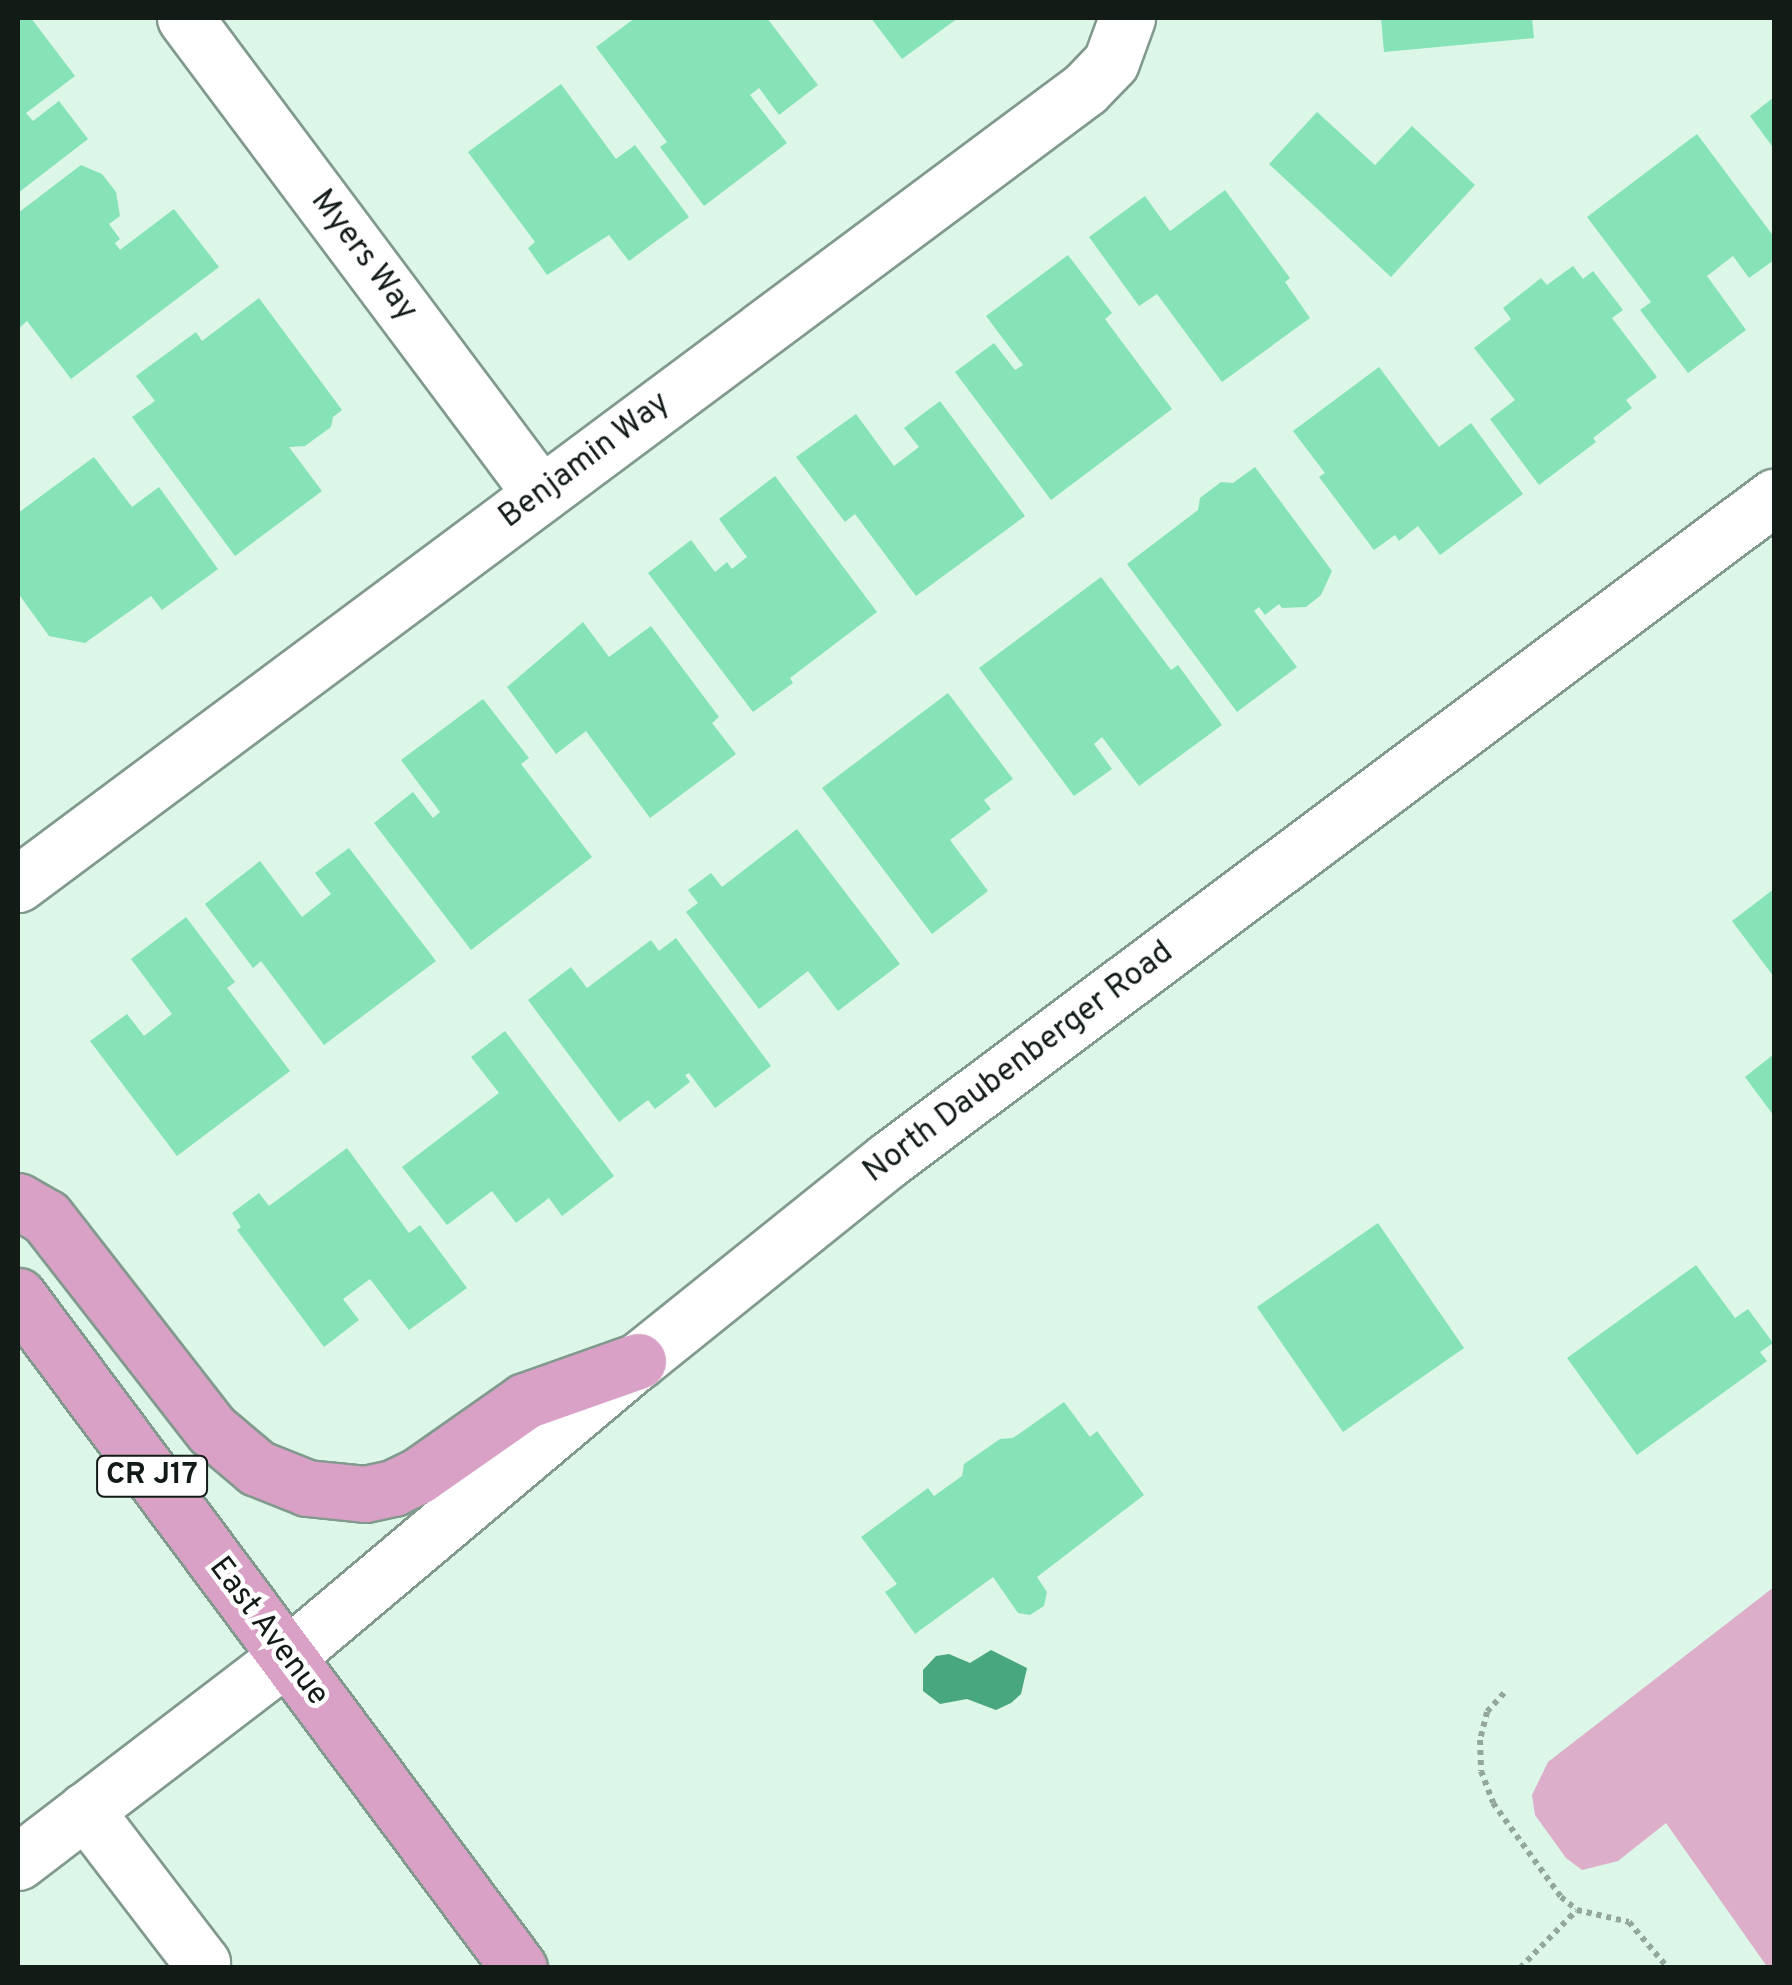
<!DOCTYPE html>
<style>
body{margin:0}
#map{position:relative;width:1792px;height:1985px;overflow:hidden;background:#dcf6e8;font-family:Overpass,sans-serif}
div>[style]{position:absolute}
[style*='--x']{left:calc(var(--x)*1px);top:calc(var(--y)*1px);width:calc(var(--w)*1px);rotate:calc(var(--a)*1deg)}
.green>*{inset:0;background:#ddaeca}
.water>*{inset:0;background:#48a77e}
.building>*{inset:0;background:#85e3b7}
.path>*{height:6px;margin-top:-3px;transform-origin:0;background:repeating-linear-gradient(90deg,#93a79c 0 5px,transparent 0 10px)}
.roads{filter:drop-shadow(2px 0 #829a8e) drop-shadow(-2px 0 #829a8e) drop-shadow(0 2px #829a8e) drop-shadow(0 -2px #829a8e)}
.minor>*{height:55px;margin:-27.5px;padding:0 27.5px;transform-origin:27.5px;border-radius:27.5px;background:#fff}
.major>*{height:55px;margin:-27.5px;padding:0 27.5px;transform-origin:27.5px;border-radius:27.5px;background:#d8a1c5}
span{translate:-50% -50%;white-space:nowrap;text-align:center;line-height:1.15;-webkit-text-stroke:9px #fff;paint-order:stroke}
.shield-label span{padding:2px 8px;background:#fff;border:2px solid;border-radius:8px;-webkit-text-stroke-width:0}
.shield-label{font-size:30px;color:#121b16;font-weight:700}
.street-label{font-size:32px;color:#121b16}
.frame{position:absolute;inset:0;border:20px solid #121b16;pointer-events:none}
</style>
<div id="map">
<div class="green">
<div style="clip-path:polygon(1774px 1587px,1774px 1967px,1768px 1968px,1666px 1823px,1618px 1861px,1582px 1870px,1566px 1858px,1535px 1815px,1532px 1795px,1548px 1762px)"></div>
</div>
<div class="water">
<div style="clip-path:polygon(991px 1650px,1027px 1668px,1021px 1694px,1011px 1703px,996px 1710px,967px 1699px,940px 1704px,923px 1691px,923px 1670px,936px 1656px,949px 1654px,970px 1663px)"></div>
</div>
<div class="building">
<div style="clip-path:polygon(18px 18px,31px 18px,75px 76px,26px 113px,33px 121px,59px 101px,88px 139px,18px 193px)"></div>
<div style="clip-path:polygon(635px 18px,767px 18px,818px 85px,779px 115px,759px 88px,750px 95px,787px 143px,704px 206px,660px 147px,667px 142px,596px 47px)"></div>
<div style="clip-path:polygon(871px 18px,958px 18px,902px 59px)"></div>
<div style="clip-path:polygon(1381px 18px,1532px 18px,1534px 38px,1384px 52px)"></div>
<div style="clip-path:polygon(561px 84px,616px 159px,635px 145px,689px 217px,629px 261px,609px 235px,547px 275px,528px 248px,535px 242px,468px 152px)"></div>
<div style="clip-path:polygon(1774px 97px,1774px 149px,1750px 116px)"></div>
<div style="clip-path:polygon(1317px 112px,1375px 165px,1412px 126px,1475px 185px,1391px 277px,1269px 164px)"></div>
<div style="clip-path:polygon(1697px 134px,1774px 237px,1774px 260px,1749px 278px,1733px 256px,1707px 276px,1746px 330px,1688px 373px,1640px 310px,1651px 302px,1587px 217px)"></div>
<div style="clip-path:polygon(81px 165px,102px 174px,116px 192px,120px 216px,109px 224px,120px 239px,115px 243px,120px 250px,174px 209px,219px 267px,71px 379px,27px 321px,18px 329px,18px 213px)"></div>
<div style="clip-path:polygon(1225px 190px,1290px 278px,1285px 282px,1310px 318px,1222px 382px,1157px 294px,1139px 306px,1089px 237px,1145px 196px,1170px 231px)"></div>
<div style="clip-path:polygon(1068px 255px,1112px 313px,1105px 319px,1172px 409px,1051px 500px,955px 372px,994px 343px,1015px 370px,1023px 365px,986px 316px)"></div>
<div style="clip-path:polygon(1573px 266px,1583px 279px,1593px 271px,1623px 310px,1612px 318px,1657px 377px,1626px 400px,1632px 408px,1593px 438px,1596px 442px,1539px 485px,1490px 419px,1515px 400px,1474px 348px,1511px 319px,1503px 308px,1541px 278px,1547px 285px)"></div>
<div style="clip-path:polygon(259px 298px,342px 410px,333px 417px,331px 427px,305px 446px,289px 447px,322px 491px,235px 556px,132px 417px,155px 401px,136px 376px,196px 332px,202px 341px)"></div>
<div style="clip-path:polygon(1379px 367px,1439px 447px,1471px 423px,1523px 494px,1440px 555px,1418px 526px,1399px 541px,1395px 535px,1374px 550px,1319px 477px,1325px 473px,1293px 431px)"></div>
<div style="clip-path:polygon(940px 401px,1025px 516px,916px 596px,855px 514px,845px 522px,796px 457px,856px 414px,894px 466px,919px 447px,904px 428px)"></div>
<div style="clip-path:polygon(94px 457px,132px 507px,159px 487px,218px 569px,162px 610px,151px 596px,85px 643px,49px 636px,18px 593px,18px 513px)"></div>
<div style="clip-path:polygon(1255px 467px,1332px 571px,1321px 595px,1306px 607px,1282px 608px,1279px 604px,1265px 615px,1259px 607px,1254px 611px,1297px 667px,1237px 712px,1127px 564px,1198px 510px,1200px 498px,1221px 482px,1233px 483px)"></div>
<div style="clip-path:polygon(775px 476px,877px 612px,790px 678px,793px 683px,753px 712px,648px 573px,691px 540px,715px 572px,727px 562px,732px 569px,747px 557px,719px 519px)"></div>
<div style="clip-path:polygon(1101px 577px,1171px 670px,1178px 665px,1222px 725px,1139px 786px,1102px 737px,1094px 744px,1112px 769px,1074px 796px,979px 668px)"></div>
<div style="clip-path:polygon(583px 622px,609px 657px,651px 626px,719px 717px,712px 723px,736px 754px,650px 818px,586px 731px,556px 754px,507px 687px)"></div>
<div style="clip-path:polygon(948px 693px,1013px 779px,984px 800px,991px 809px,950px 840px,988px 891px,932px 934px,822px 788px)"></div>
<div style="clip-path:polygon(483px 699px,529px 758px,521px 764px,592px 857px,471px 950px,374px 823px,413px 792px,433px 818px,440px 812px,401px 760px)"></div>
<div style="clip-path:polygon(797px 829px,900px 964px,838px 1011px,808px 971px,759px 1009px,686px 912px,698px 903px,688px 890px,711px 873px,722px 887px)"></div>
<div style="clip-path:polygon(349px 848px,436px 961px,324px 1045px,261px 961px,253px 968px,205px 904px,260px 861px,302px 917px,331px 894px,315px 873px)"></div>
<div style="clip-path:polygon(1774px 889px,1774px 977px,1732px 921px)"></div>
<div style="clip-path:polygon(186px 917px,235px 982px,227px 988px,290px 1071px,177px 1156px,90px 1041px,127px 1014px,144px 1036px,172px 1014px,131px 959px)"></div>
<div style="clip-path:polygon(676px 938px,771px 1066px,715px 1108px,689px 1073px,685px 1075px,690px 1082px,655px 1109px,648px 1100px,619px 1122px,528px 1000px,571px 967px,587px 988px,651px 940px,659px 951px)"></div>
<div style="clip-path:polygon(505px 1031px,614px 1176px,562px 1216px,549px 1198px,516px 1223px,492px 1191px,447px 1225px,402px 1167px,499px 1093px,471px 1057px)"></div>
<div style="clip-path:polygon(1774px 1054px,1774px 1116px,1745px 1077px)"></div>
<div style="clip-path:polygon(347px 1148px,409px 1233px,420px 1225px,467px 1288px,409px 1330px,370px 1279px,343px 1299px,359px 1320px,324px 1347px,237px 1230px,241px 1227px,232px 1213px,259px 1193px,269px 1206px)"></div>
<div style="clip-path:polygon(1378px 1223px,1464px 1348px,1343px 1432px,1257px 1307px)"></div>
<div style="clip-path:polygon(1696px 1265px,1735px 1318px,1748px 1309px,1773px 1343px,1760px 1352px,1767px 1361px,1637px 1455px,1567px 1358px)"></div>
<div style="clip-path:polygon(1064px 1402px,1090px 1437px,1097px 1431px,1144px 1495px,1037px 1577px,1047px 1592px,1044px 1606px,1030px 1615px,1018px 1613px,993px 1577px,915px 1634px,885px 1592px,897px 1584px,861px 1537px,928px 1488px,934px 1496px,962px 1476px,964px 1464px,1000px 1439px,1013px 1438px)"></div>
</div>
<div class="path">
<div style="--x:1504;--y:1693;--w:25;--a:132"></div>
<div style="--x:1487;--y:1712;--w:29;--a:104"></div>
<div style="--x:1480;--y:1740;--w:31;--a:88"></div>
<div style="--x:1481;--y:1771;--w:34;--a:69"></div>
<div style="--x:1493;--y:1803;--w:116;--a:54.1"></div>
<div style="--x:1561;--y:1897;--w:21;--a:39"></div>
<div style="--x:1577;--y:1910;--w:53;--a:13"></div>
<div style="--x:1629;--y:1922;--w:60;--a:49.7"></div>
<div style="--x:1520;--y:1968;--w:81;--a:-45.5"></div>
</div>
<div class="roads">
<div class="minor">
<div style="--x:185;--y:18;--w:594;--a:53.21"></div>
<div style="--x:18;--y:884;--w:1331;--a:-36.69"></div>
<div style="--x:1085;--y:89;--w:37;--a:-46"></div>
<div style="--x:1111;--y:62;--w:47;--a:-70"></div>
<div style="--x:85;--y:1810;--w:193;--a:52.6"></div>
<div style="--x:202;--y:1963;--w:8;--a:140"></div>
<div style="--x:18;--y:1862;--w:337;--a:-37.4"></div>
<div style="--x:286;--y:1657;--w:460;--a:-40.1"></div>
<div style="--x:638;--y:1361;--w:321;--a:-38.8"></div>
<div style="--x:888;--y:1160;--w:1107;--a:-36.81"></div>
</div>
<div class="major">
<div style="--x:18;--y:1201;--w:32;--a:30"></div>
<div style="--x:46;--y:1217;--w:270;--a:52.1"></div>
<div style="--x:212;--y:1430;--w:59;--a:40.2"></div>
<div style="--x:257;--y:1468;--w:54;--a:21.8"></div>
<div style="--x:307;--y:1488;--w:58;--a:5.9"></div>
<div style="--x:365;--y:1494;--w:29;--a:-12"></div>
<div style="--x:393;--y:1488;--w:28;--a:-26"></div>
<div style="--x:418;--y:1476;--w:131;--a:-35"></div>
<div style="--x:525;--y:1401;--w:120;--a:-19.5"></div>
<div style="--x:18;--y:1296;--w:838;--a:53.29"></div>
</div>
</div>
<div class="shield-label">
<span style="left:152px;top:1476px">CR J17</span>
</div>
<div class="street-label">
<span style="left:363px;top:256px;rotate:53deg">Myers Way</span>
<span style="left:585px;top:461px;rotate:-37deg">Benjamin Way</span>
<span style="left:1019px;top:1063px;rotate:-37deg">North Daubenberger Road</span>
<span style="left:268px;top:1632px;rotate:53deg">East Avenue</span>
</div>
<div class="frame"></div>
</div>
